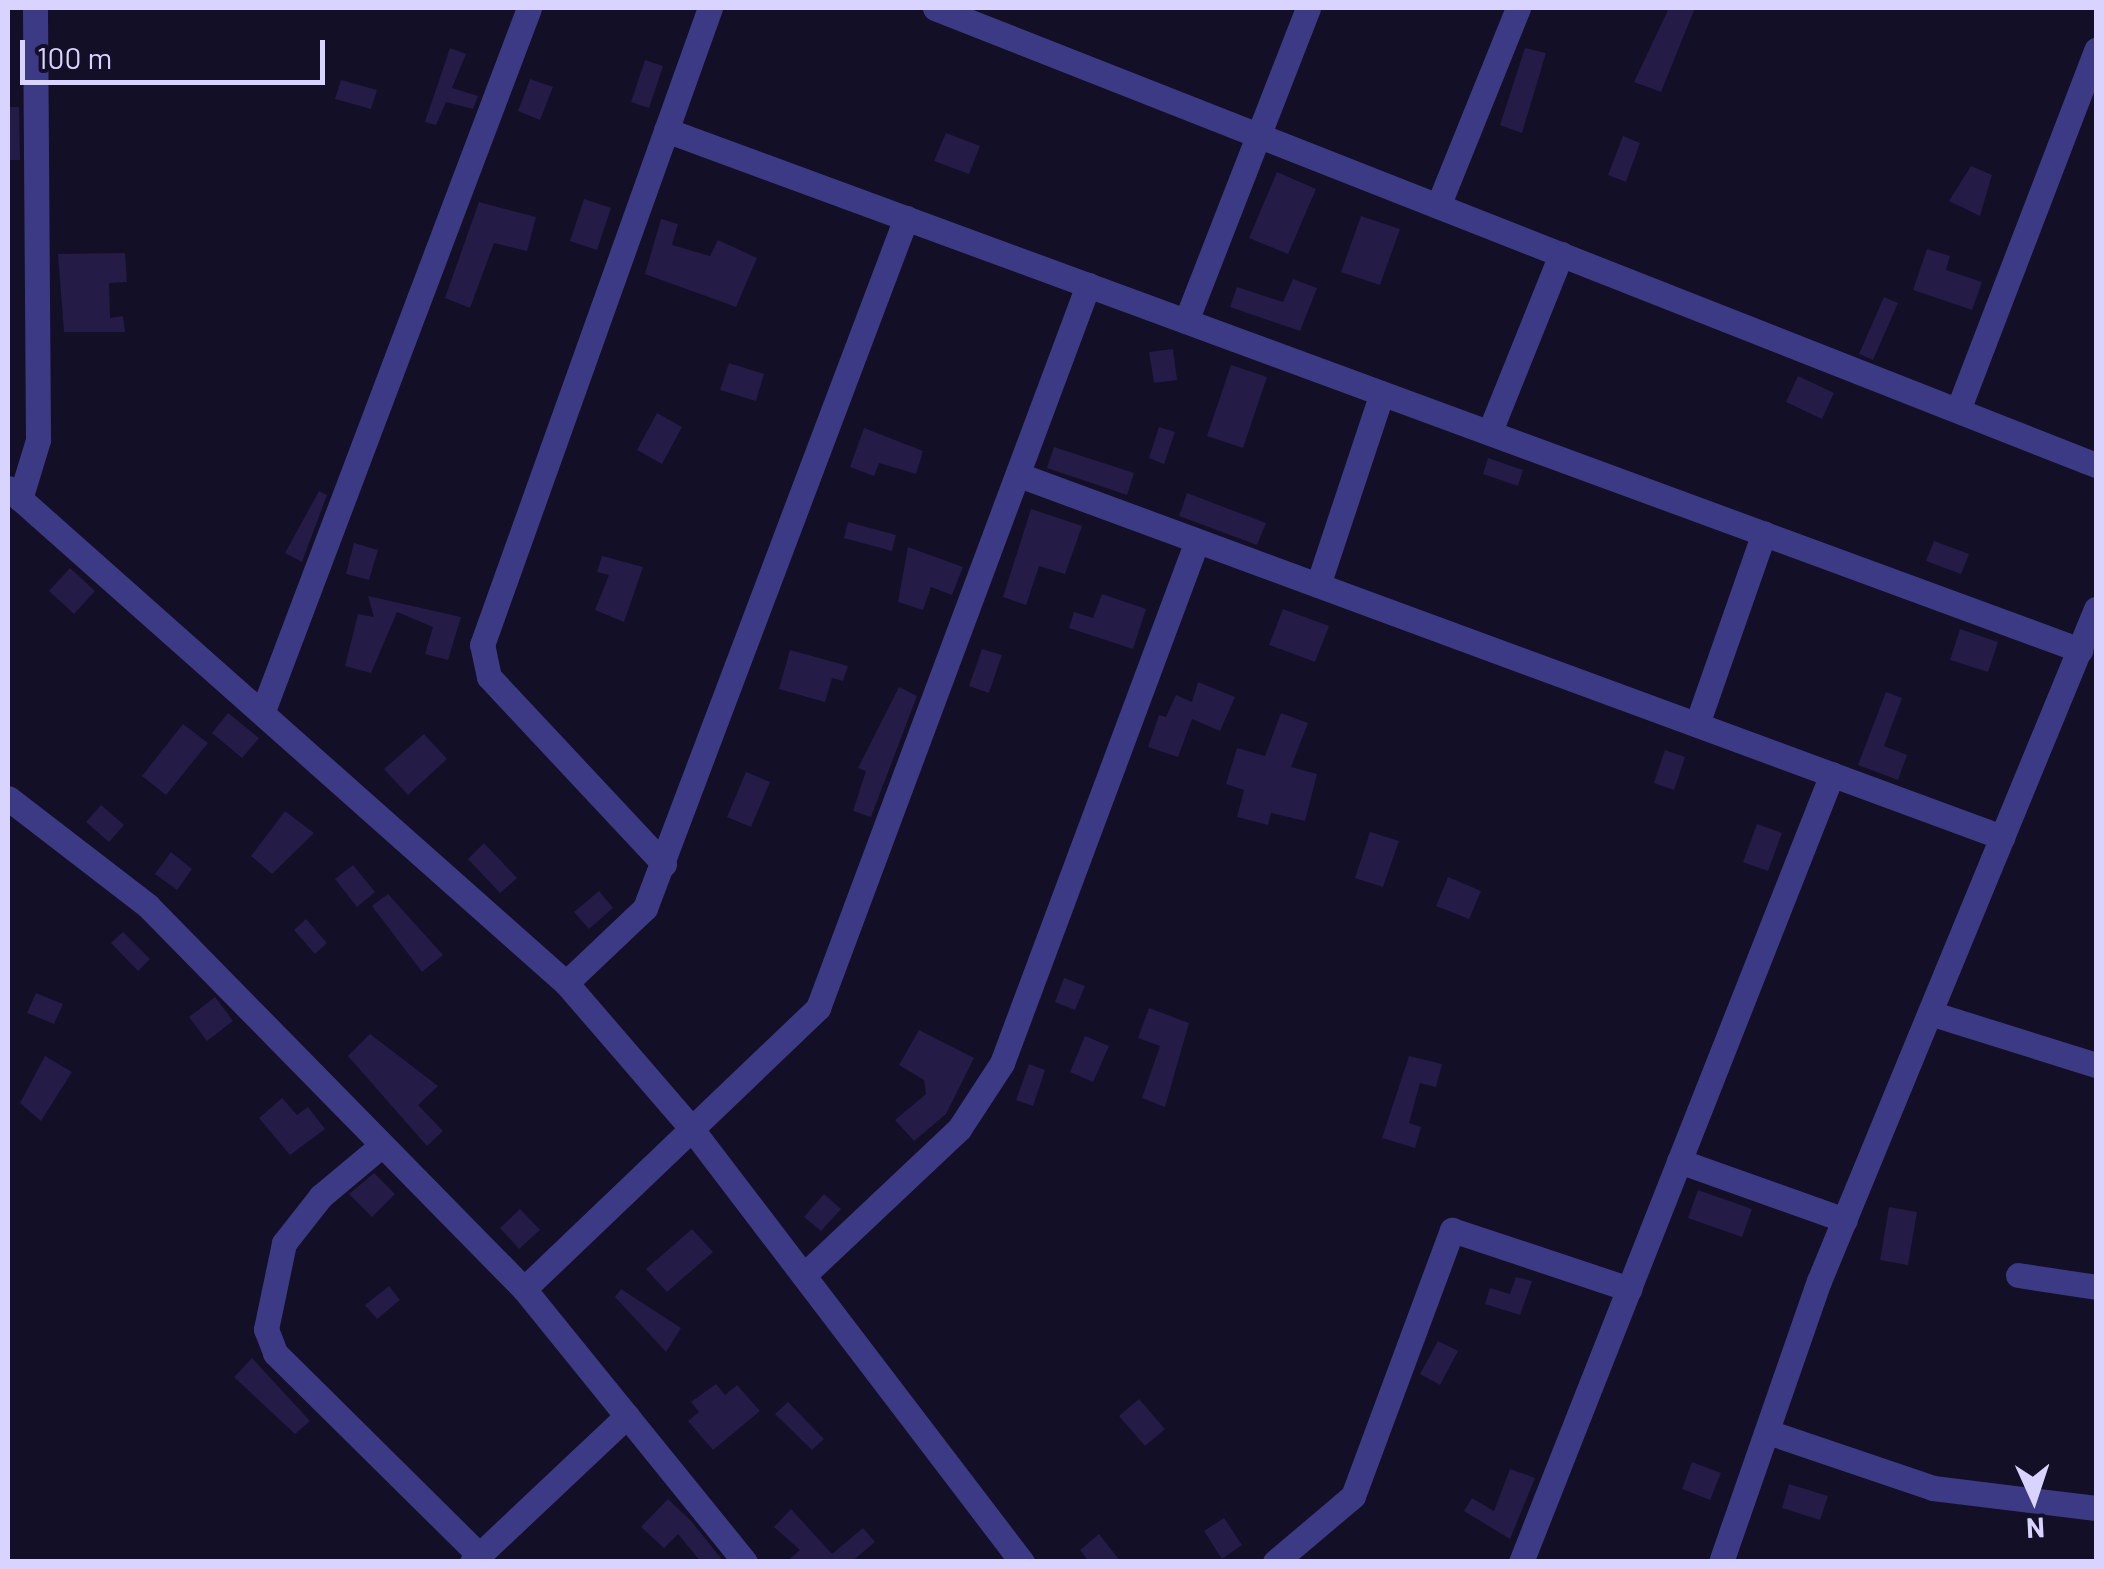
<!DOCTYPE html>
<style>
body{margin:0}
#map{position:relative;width:2104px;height:1569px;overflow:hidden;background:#130f26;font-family:Barlow,sans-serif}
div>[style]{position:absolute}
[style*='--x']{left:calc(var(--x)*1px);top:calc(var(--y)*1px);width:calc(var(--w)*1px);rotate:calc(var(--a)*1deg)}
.building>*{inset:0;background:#241b47}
.minor>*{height:25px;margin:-12.5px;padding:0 12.5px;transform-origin:12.5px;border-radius:12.5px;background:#3d3a85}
span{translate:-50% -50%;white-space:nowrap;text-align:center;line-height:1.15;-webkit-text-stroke:8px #130f26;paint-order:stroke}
.frame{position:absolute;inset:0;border:10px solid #d9d4ff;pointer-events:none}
.north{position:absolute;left:1984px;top:1449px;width:100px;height:100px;-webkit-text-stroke:8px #130f26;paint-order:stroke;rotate:177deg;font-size:28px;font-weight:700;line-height:40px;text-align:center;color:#d9d4ff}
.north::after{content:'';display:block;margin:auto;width:35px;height:45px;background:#d9d4ff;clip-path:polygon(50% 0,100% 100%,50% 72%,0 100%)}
.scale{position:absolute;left:20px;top:40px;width:305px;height:45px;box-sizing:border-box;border:5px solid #d9d4ff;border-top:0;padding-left:12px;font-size:30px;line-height:35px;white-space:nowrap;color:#d9d4ff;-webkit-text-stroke:8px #130f26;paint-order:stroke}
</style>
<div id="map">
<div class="building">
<div style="clip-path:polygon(1669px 8px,1695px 8px,1661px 92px,1634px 82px)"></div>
<div style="clip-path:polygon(450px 48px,466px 54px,452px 88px,478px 96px,473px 109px,446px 102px,436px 125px,425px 122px)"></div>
<div style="clip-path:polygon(1525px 48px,1546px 53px,1522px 133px,1500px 125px)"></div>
<div style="clip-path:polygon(645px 60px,663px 66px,649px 108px,631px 102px)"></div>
<div style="clip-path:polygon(530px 79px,553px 87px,540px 120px,518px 111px)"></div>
<div style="clip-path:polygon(341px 80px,377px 90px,371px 109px,335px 99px)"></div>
<div style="clip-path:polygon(8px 107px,19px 107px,20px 160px,8px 160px)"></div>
<div style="clip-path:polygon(946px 133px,980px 146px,969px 174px,934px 161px)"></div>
<div style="clip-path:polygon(1623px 136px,1640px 143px,1626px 182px,1608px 175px)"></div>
<div style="clip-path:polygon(1971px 166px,1992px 175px,1980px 216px,1949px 201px)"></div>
<div style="clip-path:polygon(1277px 172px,1316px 189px,1288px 254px,1249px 238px)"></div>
<div style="clip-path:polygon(584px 199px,611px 208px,597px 250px,570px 241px)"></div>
<div style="clip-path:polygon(479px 202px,536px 217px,527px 251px,494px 243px,470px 308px,445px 298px)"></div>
<div style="clip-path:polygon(1361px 216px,1400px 229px,1380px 285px,1341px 272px)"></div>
<div style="clip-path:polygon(661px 219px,678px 224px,672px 245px,710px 256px,718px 240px,757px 258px,736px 307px,645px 274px)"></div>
<div style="clip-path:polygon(1927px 249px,1950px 256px,1946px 270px,1982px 282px,1972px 310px,1913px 290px)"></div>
<div style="clip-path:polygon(125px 253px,127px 282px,109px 283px,110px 318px,123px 316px,125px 332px,64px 332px,58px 254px)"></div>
<div style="clip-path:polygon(1293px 279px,1317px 288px,1300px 331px,1230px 307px,1237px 287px,1283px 302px)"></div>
<div style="clip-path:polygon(1884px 297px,1898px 303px,1873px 360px,1859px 354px)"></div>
<div style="clip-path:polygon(1173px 349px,1177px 380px,1154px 383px,1149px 352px)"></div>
<div style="clip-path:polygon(729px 363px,764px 374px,756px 401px,720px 390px)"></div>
<div style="clip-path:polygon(1231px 365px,1267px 377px,1243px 448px,1207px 436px)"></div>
<div style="clip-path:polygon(1798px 376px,1834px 393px,1822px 419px,1786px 402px)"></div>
<div style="clip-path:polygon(657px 413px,682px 427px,662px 464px,637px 450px)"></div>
<div style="clip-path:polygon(1159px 427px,1175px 432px,1164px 464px,1149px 458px)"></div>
<div style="clip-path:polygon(864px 428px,923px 451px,916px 474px,879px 463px,874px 476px,850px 467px)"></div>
<div style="clip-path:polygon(1054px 447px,1134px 473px,1127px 495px,1047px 468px)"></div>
<div style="clip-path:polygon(1488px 458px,1523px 470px,1518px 486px,1483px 474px)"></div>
<div style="clip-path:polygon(319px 491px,327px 495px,302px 562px,285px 553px)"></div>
<div style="clip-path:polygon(1187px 493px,1266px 523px,1257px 545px,1179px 516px)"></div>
<div style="clip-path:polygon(1031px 509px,1082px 526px,1065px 574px,1039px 566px,1026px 605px,1003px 597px)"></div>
<div style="clip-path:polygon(848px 522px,896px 535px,892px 551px,844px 538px)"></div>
<div style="clip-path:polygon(1934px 541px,1969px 554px,1961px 574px,1926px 561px)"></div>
<div style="clip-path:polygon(354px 543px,378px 550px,369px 580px,346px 574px)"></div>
<div style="clip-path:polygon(908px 547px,963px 567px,952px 595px,931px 587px,923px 610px,898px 602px)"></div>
<div style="clip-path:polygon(602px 556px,643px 567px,624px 622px,595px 610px,609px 575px,597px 572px)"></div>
<div style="clip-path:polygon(70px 568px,95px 591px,74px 614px,49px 591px)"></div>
<div style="clip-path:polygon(1102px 594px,1146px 609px,1133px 649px,1069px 628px,1074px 612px,1093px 618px)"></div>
<div style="clip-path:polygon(368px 596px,461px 617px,448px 660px,425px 654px,433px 627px,397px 612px,371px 673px,345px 666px,358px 614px,374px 617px)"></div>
<div style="clip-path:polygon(1283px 609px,1329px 626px,1315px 662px,1269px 645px)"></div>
<div style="clip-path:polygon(1960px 629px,1998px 642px,1988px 672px,1950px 660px)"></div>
<div style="clip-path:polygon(982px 649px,1002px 655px,989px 693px,969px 686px)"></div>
<div style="clip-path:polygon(790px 650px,848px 666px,843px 681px,832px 678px,825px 702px,779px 689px)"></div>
<div style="clip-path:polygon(1198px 682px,1235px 697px,1220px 731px,1192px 719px,1178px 757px,1148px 747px,1159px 715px,1166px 717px,1176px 695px,1192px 702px)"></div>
<div style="clip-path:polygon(899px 687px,917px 696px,871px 817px,853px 811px,866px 771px,858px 768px)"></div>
<div style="clip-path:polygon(1886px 692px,1902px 698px,1884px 746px,1907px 755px,1898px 780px,1858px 765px)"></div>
<div style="clip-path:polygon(228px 713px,259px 738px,242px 758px,212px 733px)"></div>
<div style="clip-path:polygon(1281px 713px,1308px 723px,1291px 767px,1317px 774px,1305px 821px,1271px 813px,1268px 825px,1237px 817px,1244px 790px,1226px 784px,1237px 748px,1265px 756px)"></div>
<div style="clip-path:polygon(183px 724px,208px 743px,166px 795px,142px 776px)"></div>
<div style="clip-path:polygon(424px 734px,447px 759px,408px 795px,384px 769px)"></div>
<div style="clip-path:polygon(1665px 750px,1685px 757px,1674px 790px,1654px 783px)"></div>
<div style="clip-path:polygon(746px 772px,770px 782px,751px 827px,727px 817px)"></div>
<div style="clip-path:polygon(101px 805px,124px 825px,109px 842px,86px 822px)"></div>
<div style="clip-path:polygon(285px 811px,314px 833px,272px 874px,251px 856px)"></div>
<div style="clip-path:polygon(1757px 824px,1782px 833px,1768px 871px,1743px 862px)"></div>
<div style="clip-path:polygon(1370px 832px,1399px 841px,1383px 887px,1355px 878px)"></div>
<div style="clip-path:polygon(484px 843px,517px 878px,500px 893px,468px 859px)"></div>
<div style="clip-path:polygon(171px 852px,192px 869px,177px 890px,155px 874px)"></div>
<div style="clip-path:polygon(353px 865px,375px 892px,357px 907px,335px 879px)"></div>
<div style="clip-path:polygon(1448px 877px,1481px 891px,1469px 919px,1436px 906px)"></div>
<div style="clip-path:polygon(599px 891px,613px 908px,589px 929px,574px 912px)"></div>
<div style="clip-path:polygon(388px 894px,443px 955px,422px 972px,372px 906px)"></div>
<div style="clip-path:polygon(306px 919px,327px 943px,315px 954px,294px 930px)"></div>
<div style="clip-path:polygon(123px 932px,150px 959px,138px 971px,111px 943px)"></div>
<div style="clip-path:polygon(1064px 978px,1085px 986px,1075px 1010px,1055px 1002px)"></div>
<div style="clip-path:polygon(36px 993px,63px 1004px,54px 1024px,27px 1013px)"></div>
<div style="clip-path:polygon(215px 997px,233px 1021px,207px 1041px,189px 1017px)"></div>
<div style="clip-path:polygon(1149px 1008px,1189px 1023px,1165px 1107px,1142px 1098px,1160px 1046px,1138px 1038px)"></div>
<div style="clip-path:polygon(919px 1030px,974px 1058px,946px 1114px,914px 1141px,895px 1120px,926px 1094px,924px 1080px,899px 1065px)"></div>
<div style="clip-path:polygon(370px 1034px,438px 1086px,418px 1105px,443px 1131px,427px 1146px,348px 1056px)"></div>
<div style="clip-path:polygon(1085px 1036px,1109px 1046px,1093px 1082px,1070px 1072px)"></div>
<div style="clip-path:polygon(45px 1056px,72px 1072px,41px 1121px,20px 1103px)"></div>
<div style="clip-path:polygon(1409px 1056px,1442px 1064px,1436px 1087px,1420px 1083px,1409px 1123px,1421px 1127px,1415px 1148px,1382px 1138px)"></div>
<div style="clip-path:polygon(1029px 1064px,1045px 1070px,1033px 1106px,1016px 1100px)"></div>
<div style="clip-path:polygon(282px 1098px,297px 1115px,308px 1107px,325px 1129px,290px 1155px,259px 1118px)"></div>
<div style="clip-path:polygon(374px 1173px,395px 1194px,372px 1217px,349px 1194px)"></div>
<div style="clip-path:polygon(1698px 1190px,1752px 1209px,1742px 1237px,1688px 1218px)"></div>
<div style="clip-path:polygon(824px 1194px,841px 1209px,821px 1231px,804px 1217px)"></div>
<div style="clip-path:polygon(1889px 1207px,1917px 1212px,1908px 1265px,1880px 1260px)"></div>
<div style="clip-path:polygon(520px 1209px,540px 1230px,519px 1249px,500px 1228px)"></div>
<div style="clip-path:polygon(692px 1229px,713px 1252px,667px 1292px,646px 1269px)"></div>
<div style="clip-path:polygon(1516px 1277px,1532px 1281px,1520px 1315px,1485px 1304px,1490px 1288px,1510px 1294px)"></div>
<div style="clip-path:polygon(389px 1286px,400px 1300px,377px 1319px,365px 1305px)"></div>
<div style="clip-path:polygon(621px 1289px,681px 1328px,666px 1352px,615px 1297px)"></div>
<div style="clip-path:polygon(1438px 1341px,1458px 1351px,1440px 1385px,1420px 1374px)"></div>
<div style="clip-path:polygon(252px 1358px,310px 1421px,295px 1434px,234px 1377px)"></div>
<div style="clip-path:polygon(716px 1384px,725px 1395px,737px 1385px,760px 1411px,713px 1450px,688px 1421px,699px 1412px,691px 1402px)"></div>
<div style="clip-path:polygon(1139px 1399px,1165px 1429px,1145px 1446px,1119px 1416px)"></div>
<div style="clip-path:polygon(788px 1402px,824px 1439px,812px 1450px,775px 1414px)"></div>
<div style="clip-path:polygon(1692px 1462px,1721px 1473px,1710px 1500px,1682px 1489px)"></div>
<div style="clip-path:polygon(1510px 1469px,1535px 1478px,1510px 1539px,1464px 1511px,1472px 1498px,1494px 1511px)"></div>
<div style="clip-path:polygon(1789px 1484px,1828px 1496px,1820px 1520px,1782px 1508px)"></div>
<div style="clip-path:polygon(668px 1499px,691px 1521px,724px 1562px,701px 1562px,678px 1534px,664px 1548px,641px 1527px)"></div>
<div style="clip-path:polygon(791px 1509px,832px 1554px,863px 1528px,875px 1542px,851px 1562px,786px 1562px,800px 1550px,774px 1527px)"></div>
<div style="clip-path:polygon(1224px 1518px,1242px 1545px,1222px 1559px,1204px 1531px)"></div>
<div style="clip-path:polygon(1099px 1534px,1121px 1562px,1089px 1562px,1080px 1550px)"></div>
</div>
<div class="minor">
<div style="--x:935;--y:8;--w:1248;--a:21.49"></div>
<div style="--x:666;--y:130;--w:1507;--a:20.19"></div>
<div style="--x:1438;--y:206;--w:214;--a:-68"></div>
<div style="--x:1186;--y:321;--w:336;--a:-68.7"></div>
<div style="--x:1958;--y:410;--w:386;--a:-69"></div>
<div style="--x:1490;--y:431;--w:191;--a:-68.1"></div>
<div style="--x:1019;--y:475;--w:1048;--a:20.22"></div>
<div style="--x:8;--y:488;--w:746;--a:41.58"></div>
<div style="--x:566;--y:983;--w:191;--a:49.2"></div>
<div style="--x:691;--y:1128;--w:546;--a:52.67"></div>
<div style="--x:20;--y:499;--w:62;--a:-73"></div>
<div style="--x:38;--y:440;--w:432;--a:-90.4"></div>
<div style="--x:1318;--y:585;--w:202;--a:-71.6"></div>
<div style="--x:264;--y:708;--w:748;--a:-69.26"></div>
<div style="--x:1697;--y:724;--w:202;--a:-70.7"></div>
<div style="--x:8;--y:798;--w:177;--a:37.6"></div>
<div style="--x:148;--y:906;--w:537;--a:45.53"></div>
<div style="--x:524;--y:1289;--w:351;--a:51"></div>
<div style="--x:664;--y:864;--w:256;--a:-133.1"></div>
<div style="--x:489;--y:677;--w:33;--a:-102"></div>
<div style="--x:482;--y:645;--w:677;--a:-70.31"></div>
<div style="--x:566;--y:983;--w:109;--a:-43.5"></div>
<div style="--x:645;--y:908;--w:738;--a:-69.28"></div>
<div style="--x:1930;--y:1013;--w:174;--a:17.4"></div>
<div style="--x:382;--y:1145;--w:80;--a:140.1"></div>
<div style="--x:321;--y:1196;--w:60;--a:128.2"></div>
<div style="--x:284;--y:1243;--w:88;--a:101.8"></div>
<div style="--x:266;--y:1329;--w:26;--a:69"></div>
<div style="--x:275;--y:1353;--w:287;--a:44.7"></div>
<div style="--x:1679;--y:1161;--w:176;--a:19.6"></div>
<div style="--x:804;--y:1275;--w:213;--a:-43.3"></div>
<div style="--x:959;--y:1129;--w:79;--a:-56.9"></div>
<div style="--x:1002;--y:1063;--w:557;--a:-69.52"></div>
<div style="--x:2018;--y:1275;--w:79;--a:8.7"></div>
<div style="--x:524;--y:1289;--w:407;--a:-43.7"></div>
<div style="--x:818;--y:1008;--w:772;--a:-69.52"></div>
<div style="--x:1768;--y:1432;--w:174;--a:18.7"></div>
<div style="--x:1933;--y:1488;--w:164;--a:7"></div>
<div style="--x:472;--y:1562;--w:213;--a:-43.3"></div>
<div style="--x:1275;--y:1562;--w:102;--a:-40.2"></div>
<div style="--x:1353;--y:1496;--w:284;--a:-69.6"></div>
<div style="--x:1452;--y:1230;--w:187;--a:18.4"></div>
<div style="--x:1521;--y:1562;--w:847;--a:-68.46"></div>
<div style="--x:1721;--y:1562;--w:298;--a:-70.8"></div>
<div style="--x:1819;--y:1281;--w:727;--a:-67.6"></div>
</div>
<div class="frame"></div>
<div class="north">N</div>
<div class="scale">100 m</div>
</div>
